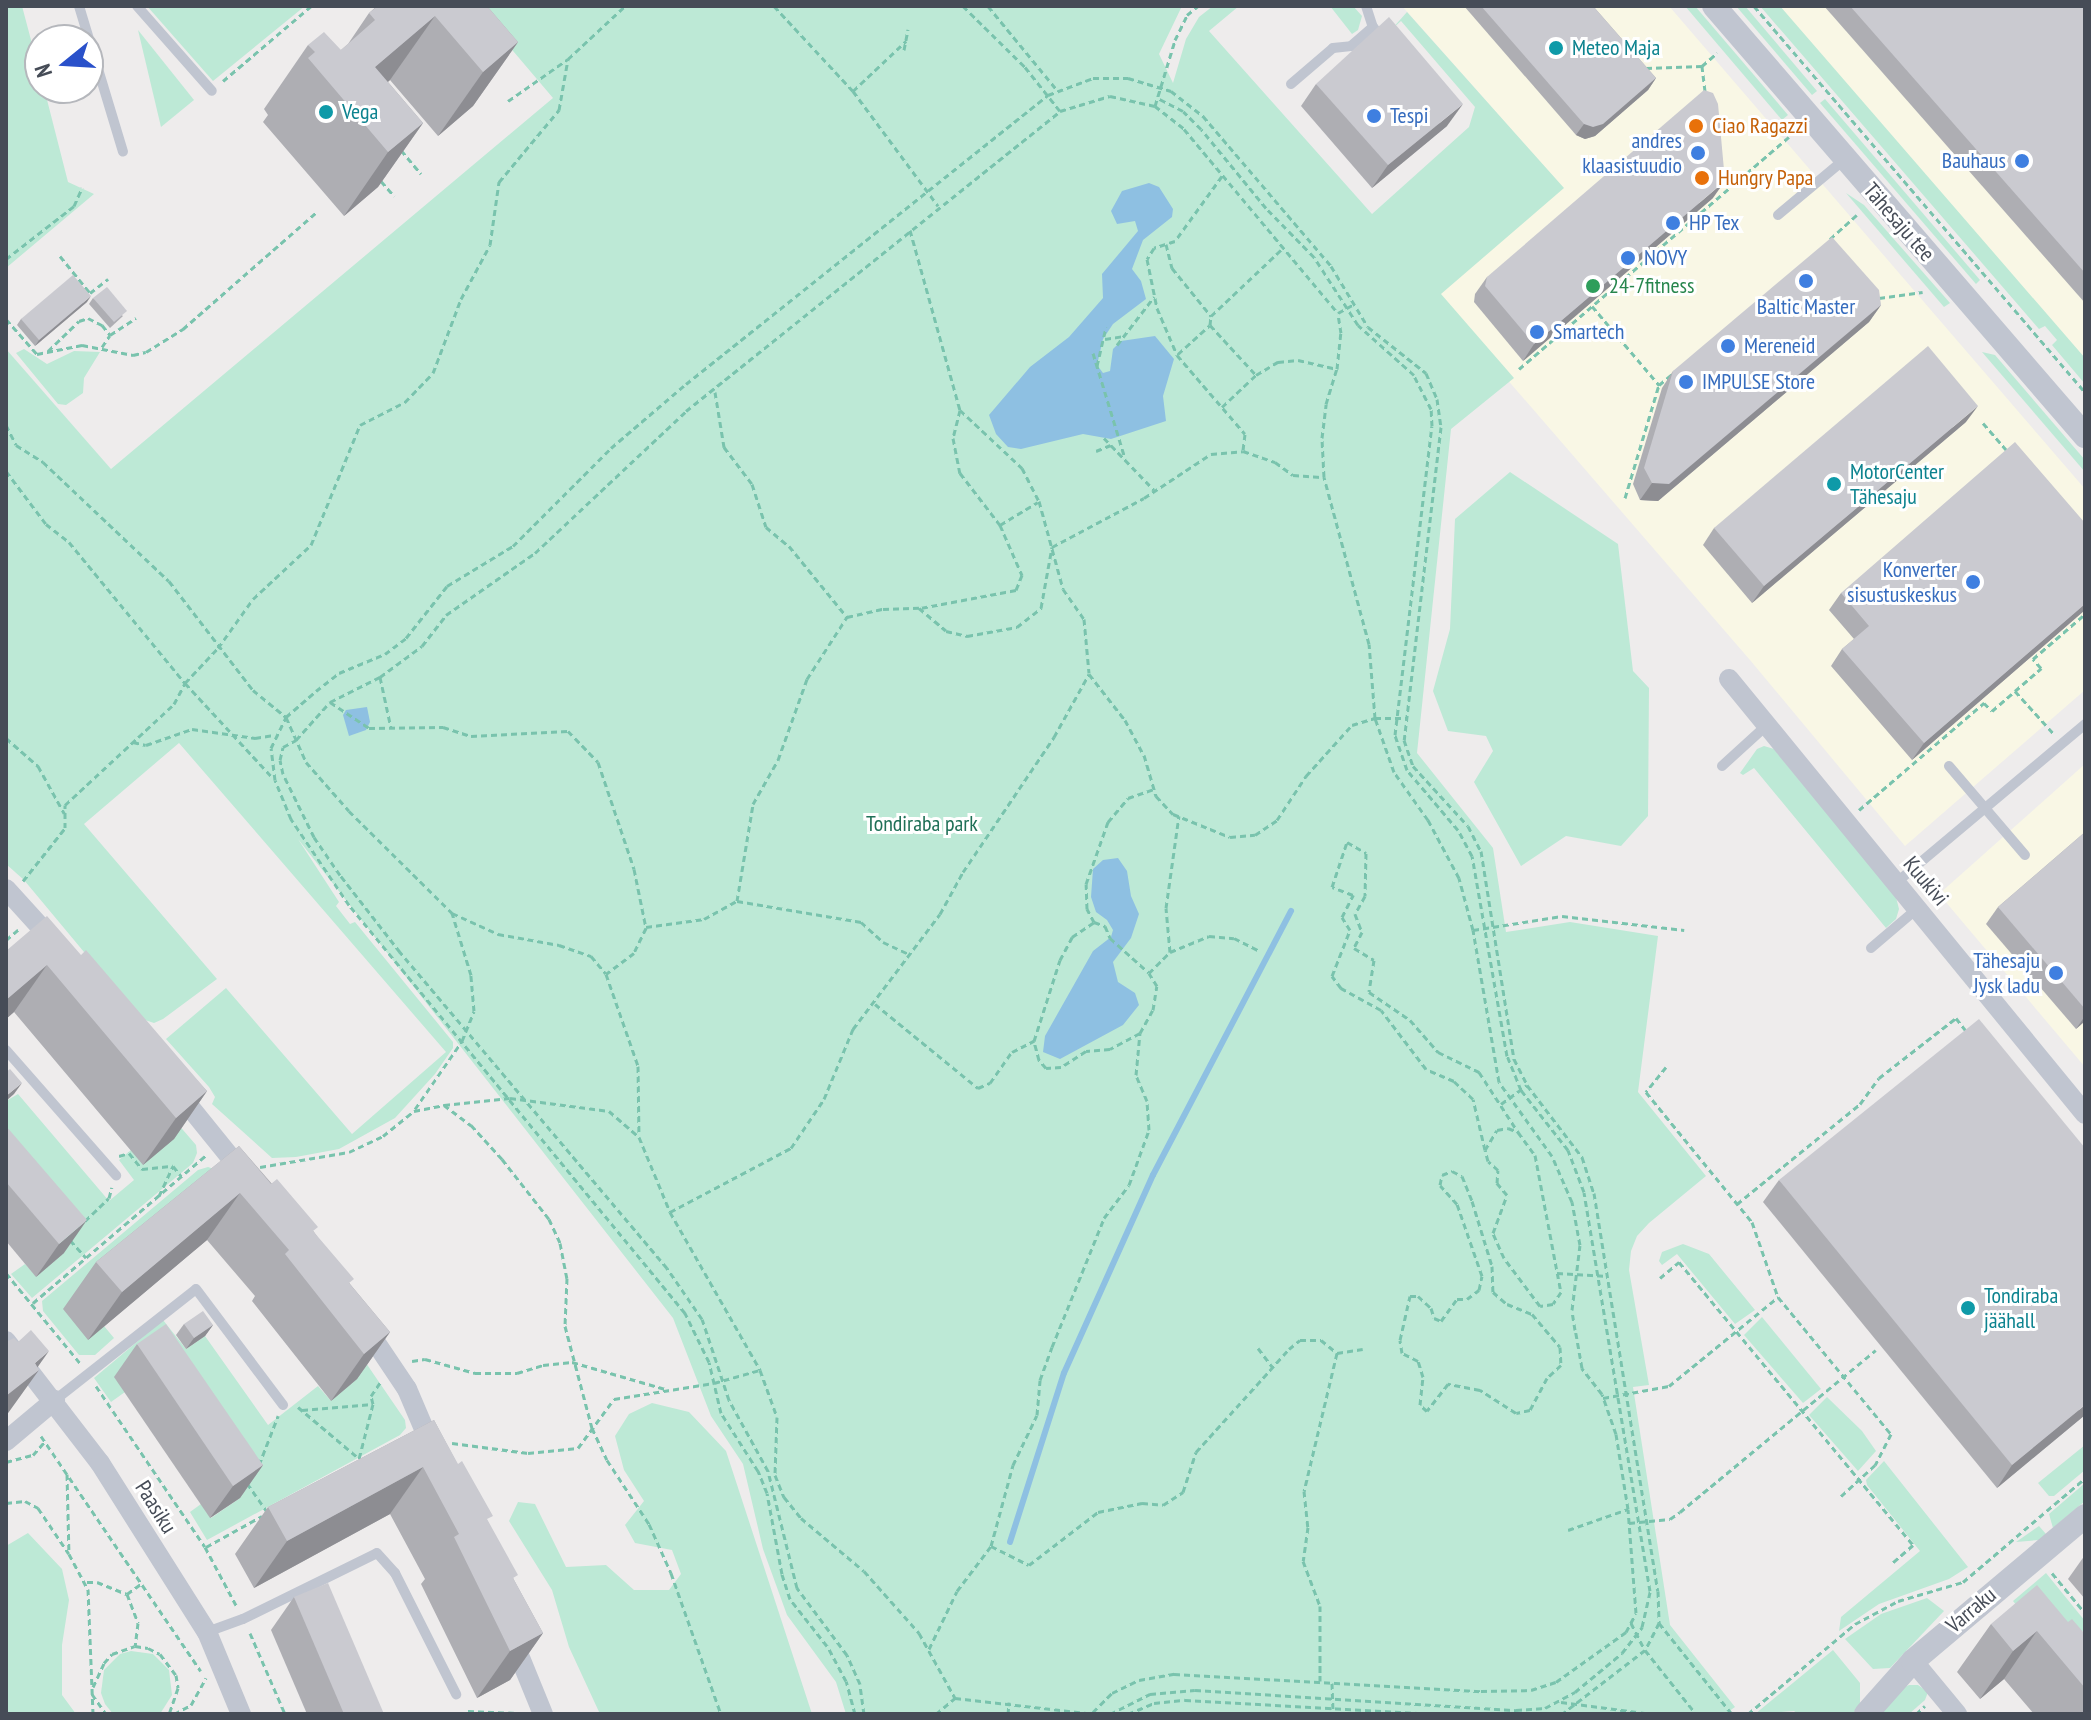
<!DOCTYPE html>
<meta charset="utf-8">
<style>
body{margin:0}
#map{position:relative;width:2091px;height:1720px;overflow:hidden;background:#eeecec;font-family:"PT Sans Narrow",sans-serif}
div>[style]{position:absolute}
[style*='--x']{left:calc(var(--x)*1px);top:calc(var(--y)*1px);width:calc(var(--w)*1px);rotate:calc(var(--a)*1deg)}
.commercial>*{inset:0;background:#f9f7e5}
.green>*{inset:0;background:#bde9d6}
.water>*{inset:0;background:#8ec0e2}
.stream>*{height:6px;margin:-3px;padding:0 3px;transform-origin:3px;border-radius:3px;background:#8ec0e2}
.path>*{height:3px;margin-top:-1.5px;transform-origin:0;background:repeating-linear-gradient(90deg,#79c3ad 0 6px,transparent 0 10px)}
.service>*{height:10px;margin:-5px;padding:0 5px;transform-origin:5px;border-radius:5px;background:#c0c5d0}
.minor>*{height:20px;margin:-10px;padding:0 10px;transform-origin:10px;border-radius:10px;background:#c0c5d0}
.tertiary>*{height:24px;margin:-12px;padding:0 12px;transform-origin:12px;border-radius:12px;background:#c0c5d0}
.wall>*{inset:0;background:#aeaeb3}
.shaded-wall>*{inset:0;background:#8d8d92}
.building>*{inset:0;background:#cacad0}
.dots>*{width:22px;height:22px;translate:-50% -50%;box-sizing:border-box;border:4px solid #fff;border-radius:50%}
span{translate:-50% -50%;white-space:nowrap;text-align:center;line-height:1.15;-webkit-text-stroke:6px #fff;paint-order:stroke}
.culture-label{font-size:22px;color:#0d838f}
.left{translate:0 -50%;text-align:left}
.shop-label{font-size:22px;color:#366cbe}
.right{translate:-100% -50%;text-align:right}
.food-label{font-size:22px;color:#c56008}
.street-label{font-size:22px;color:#464c57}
.leisure-label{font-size:22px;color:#27864d}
.park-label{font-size:22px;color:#1f7057}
.frame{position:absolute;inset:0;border:8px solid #464c57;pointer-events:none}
.north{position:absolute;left:24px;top:24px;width:80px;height:80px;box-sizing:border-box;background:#fff;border:2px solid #b5b7bc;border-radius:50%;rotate:252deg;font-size:22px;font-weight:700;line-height:32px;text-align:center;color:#464c57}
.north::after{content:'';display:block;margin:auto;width:28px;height:36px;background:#2a51ca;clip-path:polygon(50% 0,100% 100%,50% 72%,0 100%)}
</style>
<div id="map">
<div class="commercial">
<div style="clip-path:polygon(1402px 6px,1669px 6px,2085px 489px,2085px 690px,1905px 846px,1750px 660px,1435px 296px,1560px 184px)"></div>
<div style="clip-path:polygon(1777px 6px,2085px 6px,2085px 362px)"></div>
<div style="clip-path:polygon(2085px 764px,2085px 1067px,1939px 894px)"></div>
</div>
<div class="green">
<div style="clip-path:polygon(6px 6px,22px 6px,40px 74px,40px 88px,44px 88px,68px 182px,94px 194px,6px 268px)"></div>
<div style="clip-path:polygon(147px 6px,305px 6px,213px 81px)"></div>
<div style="clip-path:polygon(475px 6px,1182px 6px,1159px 54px,1173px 83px,1186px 39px,1199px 17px,1213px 6px,1239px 6px,1209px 31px,1372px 214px,1469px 127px,1475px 107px,1401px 21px,1391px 30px,1407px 12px,1564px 188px,1441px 294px,1514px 378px,1451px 429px,1417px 753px,1493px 848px,1506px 932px,1570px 922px,1658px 936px,1638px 1092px,1706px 1176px,1649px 1223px,1637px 1236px,1631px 1251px,1629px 1270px,1649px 1385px,1633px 1387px,1670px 1625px,1735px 1707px,1725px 1714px,846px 1714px,836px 1682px,787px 1615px,763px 1549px,743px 1464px,711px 1416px,673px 1318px,298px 839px,339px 902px,336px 906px,350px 924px,355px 922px,453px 1042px,453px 1048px,435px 1074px,395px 1118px,339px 1149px,296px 1157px,272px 1158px,212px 1104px,215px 1097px,209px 1087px,166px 1039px,226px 988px,352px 1134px,446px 1052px,179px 743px,84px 824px,217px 979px,163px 1019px,154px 1023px,139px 1018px,24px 880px,6px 864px,6px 349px,111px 469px,553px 98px)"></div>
<div style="clip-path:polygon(1330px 6px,1353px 6px,1362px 16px,1358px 30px,1352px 34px)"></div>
<div style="clip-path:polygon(1685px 6px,1695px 6px,1788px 115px,1782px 120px)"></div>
<div style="clip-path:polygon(1736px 6px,1745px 6px,1817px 91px,1812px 95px)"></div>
<div style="clip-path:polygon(1760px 6px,1780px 6px,2085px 358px,2085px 384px,2052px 345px,2057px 340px,2045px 326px,2039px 329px)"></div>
<div style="clip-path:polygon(138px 30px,194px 100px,161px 127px)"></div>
<div style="clip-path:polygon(1825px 99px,1980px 280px,1976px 284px,1820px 103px)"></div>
<div style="clip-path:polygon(1846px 193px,1864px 205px,1950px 303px,1944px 307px)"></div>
<div style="clip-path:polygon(24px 349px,47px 364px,74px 351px,100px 352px,84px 378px,83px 393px,66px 405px,58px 404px,16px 353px)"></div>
<div style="clip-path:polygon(1982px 352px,1995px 355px,2085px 460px,2085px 472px)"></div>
<div style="clip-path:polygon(1510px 472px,1618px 544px,1633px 671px,1649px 688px,1648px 816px,1621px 846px,1566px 836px,1521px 866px,1474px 782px,1493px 751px,1486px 736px,1448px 731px,1433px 691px,1450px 629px,1455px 519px)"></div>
<div style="clip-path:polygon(1764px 746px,1774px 749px,1896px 897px,1899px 909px,1896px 919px,1886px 928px,1754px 768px,1743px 775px,1740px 773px,1757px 749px)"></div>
<div style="clip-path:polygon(19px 946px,26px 948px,196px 1145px,197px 1153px,193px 1163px,32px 1298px,11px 1274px,25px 1264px,36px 1276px,6px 1185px,6px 1101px,18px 1094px,109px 1201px,134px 1180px,119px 1160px,131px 1150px,6px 970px,6px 950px)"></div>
<div style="clip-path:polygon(208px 1167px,217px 1170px,342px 1328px,405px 1420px,406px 1428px,400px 1435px,207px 1540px,190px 1512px,201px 1504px,211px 1518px,240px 1498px,125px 1392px,111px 1402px,94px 1378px,163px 1320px,186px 1349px,205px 1336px,268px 1425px,318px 1386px,331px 1401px,205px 1193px,104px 1326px,114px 1338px,95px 1355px,79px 1355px,43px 1311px,42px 1301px,198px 1170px)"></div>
<div style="clip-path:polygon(1683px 1244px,1709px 1254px,1755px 1310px,1735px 1324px,1677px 1254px,1662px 1265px,1659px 1261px,1662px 1252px)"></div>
<div style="clip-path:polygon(1762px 1317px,1821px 1389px,1803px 1403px,1744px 1335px)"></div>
<div style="clip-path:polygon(1827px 1397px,1862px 1431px,1876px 1451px,1858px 1471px,1809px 1415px)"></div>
<div style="clip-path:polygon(652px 1403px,689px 1412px,726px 1451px,812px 1714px,600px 1714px,569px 1647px,552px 1590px,509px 1521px,518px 1502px,535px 1504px,566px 1567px,606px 1565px,634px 1590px,669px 1590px,681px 1574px,672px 1550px,635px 1543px,625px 1525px,644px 1501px,624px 1470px,615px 1436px,629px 1414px)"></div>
<div style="clip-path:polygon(2085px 1445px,2085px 1470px,2054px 1496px,2049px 1496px,2038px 1483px)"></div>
<div style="clip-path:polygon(1884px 1461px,1968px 1567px,1949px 1579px,1879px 1604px,1839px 1631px,1841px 1617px,1920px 1551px,1867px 1485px,1866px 1480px)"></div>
<div style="clip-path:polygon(2085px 1483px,2085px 1501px,2053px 1528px,2049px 1514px)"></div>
<div style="clip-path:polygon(2039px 1526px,2046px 1534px,2039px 1540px,2016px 1542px)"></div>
<div style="clip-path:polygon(28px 1533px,62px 1569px,69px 1600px,62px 1645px,62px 1695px,76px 1714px,6px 1714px,6px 1546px)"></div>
<div style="clip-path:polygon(2046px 1573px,2085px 1621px,2085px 1629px,2056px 1653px,2013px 1601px)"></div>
<div style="clip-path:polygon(1927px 1598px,1944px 1611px,1890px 1668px,1873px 1669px,1845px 1639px,1881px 1614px)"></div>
<div style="clip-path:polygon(1833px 1650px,1860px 1683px,1860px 1704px,1853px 1714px,1798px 1714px,1794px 1711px,1755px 1714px)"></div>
<div style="clip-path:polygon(131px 1651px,153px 1654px,169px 1670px,172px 1695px,160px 1714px,113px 1714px,105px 1704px,101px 1693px,104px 1670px,120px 1654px)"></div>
<div style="clip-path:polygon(1909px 1685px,1918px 1685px,1928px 1692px,1925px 1700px,1909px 1714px,1879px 1714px,1898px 1690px)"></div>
</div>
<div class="water">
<div style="clip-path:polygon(1149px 183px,1159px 187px,1173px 209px,1172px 217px,1143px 240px,1132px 269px,1141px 281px,1146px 299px,1113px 324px,1103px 339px,1097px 365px,1103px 373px,1110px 371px,1113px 349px,1121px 341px,1155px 336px,1174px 359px,1163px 396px,1166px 421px,1111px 439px,1083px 434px,1021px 449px,1008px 447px,996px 434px,989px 415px,1030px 367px,1069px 337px,1103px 298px,1102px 274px,1138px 231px,1135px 221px,1117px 224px,1111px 211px,1122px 191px)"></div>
<div style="clip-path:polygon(367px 707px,370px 722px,366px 730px,349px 736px,343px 715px,346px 710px)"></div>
<div style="clip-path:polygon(1118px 858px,1127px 871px,1131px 896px,1139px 914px,1131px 938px,1113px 962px,1118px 982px,1135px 993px,1139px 1005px,1123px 1025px,1060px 1059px,1043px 1052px,1045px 1036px,1093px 951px,1111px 937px,1113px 930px,1107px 920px,1096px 912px,1091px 897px,1093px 869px,1103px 860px)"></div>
</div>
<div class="stream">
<div style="--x:1010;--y:1542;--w:177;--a:-72.3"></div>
<div style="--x:1064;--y:1373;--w:217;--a:-65.8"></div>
<div style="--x:1153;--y:1175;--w:298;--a:-62.4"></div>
</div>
<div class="path">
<div style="--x:774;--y:6;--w:116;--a:47.1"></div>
<div style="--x:853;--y:91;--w:143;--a:53.5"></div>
<div style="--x:963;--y:6;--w:87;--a:44.5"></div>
<div style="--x:1025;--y:67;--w:56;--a:51.5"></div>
<div style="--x:988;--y:6;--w:109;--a:50.6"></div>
<div style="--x:1754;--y:6;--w:508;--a:49.39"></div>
<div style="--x:904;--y:50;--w:21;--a:-79"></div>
<div style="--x:1646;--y:68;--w:56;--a:-2"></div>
<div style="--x:223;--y:81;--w:116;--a:-40.4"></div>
<div style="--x:853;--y:91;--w:73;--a:-43.3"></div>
<div style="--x:1705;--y:91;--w:25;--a:-97"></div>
<div style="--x:1702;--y:66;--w:20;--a:-41"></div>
<div style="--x:508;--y:101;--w:73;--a:-35"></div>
<div style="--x:568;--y:59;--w:78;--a:-42.9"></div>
<div style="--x:1155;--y:106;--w:69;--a:-73.1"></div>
<div style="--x:1175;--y:40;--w:28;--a:-64"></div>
<div style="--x:1187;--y:15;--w:14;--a:-39"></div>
<div style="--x:401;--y:150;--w:31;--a:50"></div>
<div style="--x:1222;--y:176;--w:80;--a:125.9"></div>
<div style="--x:1175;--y:241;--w:22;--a:162"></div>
<div style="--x:1154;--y:248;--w:13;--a:122"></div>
<div style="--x:1147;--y:259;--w:50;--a:78.5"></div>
<div style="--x:1157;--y:308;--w:51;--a:66.9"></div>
<div style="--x:1177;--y:355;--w:104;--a:49.3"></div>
<div style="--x:1245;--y:434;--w:17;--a:97"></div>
<div style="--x:381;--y:181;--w:20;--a:49"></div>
<div style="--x:910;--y:230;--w:187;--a:74.5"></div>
<div style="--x:960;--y:410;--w:29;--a:104"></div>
<div style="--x:953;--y:438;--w:36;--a:79"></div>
<div style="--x:960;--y:473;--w:66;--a:52.4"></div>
<div style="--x:1000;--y:525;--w:55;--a:66.3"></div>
<div style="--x:1022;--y:575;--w:16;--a:112"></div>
<div style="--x:1016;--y:590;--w:97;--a:169.3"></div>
<div style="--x:1830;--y:239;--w:36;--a:-42"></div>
<div style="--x:1166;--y:244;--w:25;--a:76"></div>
<div style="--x:1172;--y:268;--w:62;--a:50.9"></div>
<div style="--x:60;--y:256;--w:48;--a:51"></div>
<div style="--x:90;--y:293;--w:23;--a:-38"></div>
<div style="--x:6;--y:259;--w:86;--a:-37.9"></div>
<div style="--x:74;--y:206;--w:20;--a:-66"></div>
<div style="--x:1879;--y:298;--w:44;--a:-7.8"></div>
<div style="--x:1592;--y:306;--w:104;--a:49.7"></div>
<div style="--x:6;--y:319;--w:47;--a:48.5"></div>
<div style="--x:37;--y:354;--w:46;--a:-11.3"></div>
<div style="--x:82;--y:345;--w:52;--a:11.1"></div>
<div style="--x:133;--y:355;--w:13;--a:-13"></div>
<div style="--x:146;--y:352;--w:44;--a:-31.9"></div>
<div style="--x:183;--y:329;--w:179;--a:-41.2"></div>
<div style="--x:1210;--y:325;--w:68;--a:47.4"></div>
<div style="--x:1256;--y:375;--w:26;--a:-31"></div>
<div style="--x:1278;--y:362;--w:20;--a:-6"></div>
<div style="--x:1298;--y:360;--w:39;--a:13"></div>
<div style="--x:1105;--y:339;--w:20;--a:-9"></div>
<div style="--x:1117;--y:345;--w:61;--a:-52.4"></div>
<div style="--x:102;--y:347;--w:14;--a:-56"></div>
<div style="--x:110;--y:335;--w:31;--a:-33"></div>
<div style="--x:48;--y:351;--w:43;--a:-44.1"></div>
<div style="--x:79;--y:321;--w:9;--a:-18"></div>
<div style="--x:88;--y:318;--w:16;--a:27"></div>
<div style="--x:102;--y:325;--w:13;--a:51"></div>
<div style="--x:1093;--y:353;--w:110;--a:73.1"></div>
<div style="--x:1178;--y:354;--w:43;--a:-42.2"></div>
<div style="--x:1210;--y:325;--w:9;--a:-84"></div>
<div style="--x:1211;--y:316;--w:99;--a:-43.4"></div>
<div style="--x:1097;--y:366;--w:40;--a:-77"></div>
<div style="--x:1519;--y:369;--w:356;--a:-40.7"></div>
<div style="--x:715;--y:392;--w:56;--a:80.7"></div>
<div style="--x:724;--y:447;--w:46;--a:52.9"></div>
<div style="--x:752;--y:484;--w:45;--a:72"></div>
<div style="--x:766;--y:527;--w:30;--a:40"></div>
<div style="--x:789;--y:546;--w:92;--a:50.8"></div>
<div style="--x:1222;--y:407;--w:47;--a:-43.3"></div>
<div style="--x:960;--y:410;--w:85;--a:43.1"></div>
<div style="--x:1022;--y:468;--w:37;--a:63"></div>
<div style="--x:1039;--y:501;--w:91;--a:74.7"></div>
<div style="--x:1063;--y:589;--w:37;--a:55"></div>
<div style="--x:1084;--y:619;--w:54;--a:84.7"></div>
<div style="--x:1983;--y:423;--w:40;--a:49"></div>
<div style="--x:6;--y:425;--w:22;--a:63"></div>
<div style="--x:16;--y:445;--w:32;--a:32"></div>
<div style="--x:43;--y:462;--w:173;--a:43.4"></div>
<div style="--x:169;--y:581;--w:138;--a:52.4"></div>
<div style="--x:253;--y:690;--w:43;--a:39.3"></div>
<div style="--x:286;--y:717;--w:49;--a:66"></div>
<div style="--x:306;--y:762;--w:65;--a:48.7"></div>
<div style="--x:349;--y:811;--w:145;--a:44.7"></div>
<div style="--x:452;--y:913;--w:51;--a:24.5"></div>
<div style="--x:498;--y:934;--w:62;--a:10.2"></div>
<div style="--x:559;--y:945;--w:34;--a:19"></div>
<div style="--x:591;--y:956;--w:23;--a:50"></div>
<div style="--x:606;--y:974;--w:97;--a:70.8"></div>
<div style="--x:638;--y:1066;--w:69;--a:89.2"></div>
<div style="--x:1104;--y:438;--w:72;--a:46.1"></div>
<div style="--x:1096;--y:451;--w:16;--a:-22"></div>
<div style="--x:6;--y:471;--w:66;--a:53"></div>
<div style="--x:46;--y:524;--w:29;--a:38"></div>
<div style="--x:69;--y:542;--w:183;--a:50.6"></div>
<div style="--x:185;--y:683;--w:129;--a:47.2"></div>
<div style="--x:1625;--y:498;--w:118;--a:-73.3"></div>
<div style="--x:1659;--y:385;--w:17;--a:-40"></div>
<div style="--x:1000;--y:525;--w:44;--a:-31.2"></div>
<div style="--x:1052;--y:547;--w:104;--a:-28"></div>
<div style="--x:1144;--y:498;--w:80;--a:-33.3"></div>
<div style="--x:1211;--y:454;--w:32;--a:-5"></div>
<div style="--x:1243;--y:451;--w:34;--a:19"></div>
<div style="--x:1275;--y:462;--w:22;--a:36"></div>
<div style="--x:1293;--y:475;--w:31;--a:4"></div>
<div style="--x:380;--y:677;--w:52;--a:77.8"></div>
<div style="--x:2015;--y:691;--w:57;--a:47.9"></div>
<div style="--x:330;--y:702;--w:47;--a:33.7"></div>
<div style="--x:369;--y:728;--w:74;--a:-0.8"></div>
<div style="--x:443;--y:727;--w:29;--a:18"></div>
<div style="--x:471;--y:736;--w:97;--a:-3"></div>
<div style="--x:568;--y:731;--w:43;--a:45.9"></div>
<div style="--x:598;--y:762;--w:113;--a:71.4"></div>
<div style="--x:634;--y:869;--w:60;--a:78.5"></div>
<div style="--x:646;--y:928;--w:28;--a:116"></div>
<div style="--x:634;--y:953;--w:35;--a:143"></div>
<div style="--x:6;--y:738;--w:43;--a:41.2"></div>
<div style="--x:38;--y:766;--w:54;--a:61"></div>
<div style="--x:133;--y:742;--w:13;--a:13"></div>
<div style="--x:146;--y:745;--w:49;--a:-19.2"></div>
<div style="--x:192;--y:729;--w:64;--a:8.1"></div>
<div style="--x:255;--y:738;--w:19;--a:-9"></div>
<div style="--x:1859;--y:810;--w:165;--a:-40.6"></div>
<div style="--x:1984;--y:703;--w:11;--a:45"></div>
<div style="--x:1992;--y:711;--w:30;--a:-41"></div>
<div style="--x:2015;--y:691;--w:35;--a:-41"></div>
<div style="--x:2041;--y:668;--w:12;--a:-132"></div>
<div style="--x:2033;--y:659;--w:69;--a:-40.9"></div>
<div style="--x:23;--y:881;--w:68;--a:-51.6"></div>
<div style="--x:65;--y:828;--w:23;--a:-90"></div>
<div style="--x:65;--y:805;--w:149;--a:-42.8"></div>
<div style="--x:174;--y:704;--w:24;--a:-62"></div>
<div style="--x:185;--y:683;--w:48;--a:-46.7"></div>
<div style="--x:218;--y:648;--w:60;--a:-54.5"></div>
<div style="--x:253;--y:599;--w:79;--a:-43"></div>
<div style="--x:311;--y:545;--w:130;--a:-67.8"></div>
<div style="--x:360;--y:425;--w:51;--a:-27.1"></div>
<div style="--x:405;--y:402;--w:40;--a:-46"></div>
<div style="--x:433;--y:373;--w:79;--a:-69.3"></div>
<div style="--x:461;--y:299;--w:61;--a:-61.8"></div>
<div style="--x:490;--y:245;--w:64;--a:-81.9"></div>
<div style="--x:499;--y:182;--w:94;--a:-50.2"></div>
<div style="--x:559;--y:110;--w:52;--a:-80"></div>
<div style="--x:737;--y:901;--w:98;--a:-80.6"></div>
<div style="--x:753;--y:804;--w:51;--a:-60.4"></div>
<div style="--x:778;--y:760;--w:86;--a:-70.3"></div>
<div style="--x:807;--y:679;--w:74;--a:-57.2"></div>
<div style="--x:847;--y:617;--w:37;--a:-13"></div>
<div style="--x:883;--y:609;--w:36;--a:-2"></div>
<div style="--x:919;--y:608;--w:35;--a:40"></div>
<div style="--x:946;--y:631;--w:22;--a:13"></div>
<div style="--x:967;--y:636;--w:51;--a:-10.2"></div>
<div style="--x:1017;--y:627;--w:31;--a:-38"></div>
<div style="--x:1041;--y:608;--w:62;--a:-79.8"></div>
<div style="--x:1094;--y:922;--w:15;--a:-118"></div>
<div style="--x:1087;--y:909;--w:25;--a:-92"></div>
<div style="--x:1086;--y:884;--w:66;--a:-70.5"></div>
<div style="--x:1108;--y:822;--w:31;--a:-50"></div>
<div style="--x:1128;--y:798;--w:28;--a:-19"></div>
<div style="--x:646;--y:927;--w:59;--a:-7.9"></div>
<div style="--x:704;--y:919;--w:38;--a:-29"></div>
<div style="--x:737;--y:901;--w:126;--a:9.6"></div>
<div style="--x:861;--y:922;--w:30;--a:42"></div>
<div style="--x:883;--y:942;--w:29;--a:25"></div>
<div style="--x:1473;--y:930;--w:90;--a:-8.9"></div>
<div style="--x:1562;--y:916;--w:123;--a:6.5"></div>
<div style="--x:6;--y:940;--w:16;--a:-40"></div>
<div style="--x:1170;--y:952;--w:42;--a:-22.3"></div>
<div style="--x:1209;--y:936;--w:25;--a:5"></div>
<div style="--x:1234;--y:938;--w:29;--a:27"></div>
<div style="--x:875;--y:1004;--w:133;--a:39.2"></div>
<div style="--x:978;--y:1088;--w:13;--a:-23"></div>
<div style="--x:990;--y:1083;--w:38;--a:-55"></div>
<div style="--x:1012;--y:1052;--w:25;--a:-27"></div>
<div style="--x:1140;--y:1033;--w:34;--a:152"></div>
<div style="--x:1110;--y:1049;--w:24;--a:175"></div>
<div style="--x:1086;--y:1051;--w:30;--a:147"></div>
<div style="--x:1061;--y:1067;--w:15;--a:176"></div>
<div style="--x:1046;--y:1068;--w:11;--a:-131"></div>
<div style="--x:1039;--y:1060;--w:20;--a:-105"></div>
<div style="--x:1034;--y:1041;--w:85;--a:-72.2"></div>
<div style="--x:1060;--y:960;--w:26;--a:-62"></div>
<div style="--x:1072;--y:937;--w:27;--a:-34"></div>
<div style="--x:1094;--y:922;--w:12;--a:20"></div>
<div style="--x:1105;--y:926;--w:13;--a:67"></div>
<div style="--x:1110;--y:938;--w:52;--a:41.9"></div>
<div style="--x:1149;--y:973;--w:30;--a:-45"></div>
<div style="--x:1170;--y:952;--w:44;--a:-95.2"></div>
<div style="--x:1166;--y:908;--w:93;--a:-82"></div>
<div style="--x:1666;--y:1067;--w:32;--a:129"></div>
<div style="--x:1646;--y:1092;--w:168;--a:50.8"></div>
<div style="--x:1752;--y:1222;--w:79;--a:70.9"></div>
<div style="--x:1501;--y:1104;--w:32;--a:-36"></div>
<div style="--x:444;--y:1105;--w:34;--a:37"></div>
<div style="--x:471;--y:1125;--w:46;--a:47.6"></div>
<div style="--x:502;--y:1159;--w:76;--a:51.9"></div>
<div style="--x:549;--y:1219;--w:26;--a:65"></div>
<div style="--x:560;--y:1243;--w:36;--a:79"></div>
<div style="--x:567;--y:1278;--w:48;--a:92.4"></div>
<div style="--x:565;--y:1326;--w:106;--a:75.2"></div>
<div style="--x:592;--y:1428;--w:35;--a:65"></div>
<div style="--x:607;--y:1460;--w:77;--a:56.7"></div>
<div style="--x:649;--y:1524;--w:54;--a:65.8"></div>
<div style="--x:671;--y:1573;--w:150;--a:70.5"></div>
<div style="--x:415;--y:1109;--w:83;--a:-55.3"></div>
<div style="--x:462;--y:1041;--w:32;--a:-68"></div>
<div style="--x:474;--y:1011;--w:36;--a:-95"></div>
<div style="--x:471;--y:975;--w:65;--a:-107"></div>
<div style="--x:1508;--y:1128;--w:11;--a:22"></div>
<div style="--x:1518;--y:1132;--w:29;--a:54"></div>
<div style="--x:1535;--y:1155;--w:139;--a:79.3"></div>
<div style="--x:1561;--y:1292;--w:14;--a:124"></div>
<div style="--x:1553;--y:1304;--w:13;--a:171"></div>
<div style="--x:1540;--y:1306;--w:60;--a:-126.9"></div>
<div style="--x:1504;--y:1258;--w:27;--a:-114"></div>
<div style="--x:1493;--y:1233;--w:40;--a:-69.8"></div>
<div style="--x:1507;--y:1195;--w:16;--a:-130"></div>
<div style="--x:1497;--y:1183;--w:13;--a:-86"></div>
<div style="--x:1498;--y:1170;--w:13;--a:-138"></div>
<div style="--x:1488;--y:1161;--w:11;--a:-105"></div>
<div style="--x:1485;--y:1150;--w:23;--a:-59"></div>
<div style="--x:1497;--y:1130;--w:11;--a:-10"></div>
<div style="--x:1485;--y:1150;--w:52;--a:-103.2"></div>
<div style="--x:1473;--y:1099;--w:26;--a:-137"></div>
<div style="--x:1454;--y:1081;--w:30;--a:-157"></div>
<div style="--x:1426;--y:1069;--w:74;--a:-127.3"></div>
<div style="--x:1381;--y:1010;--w:46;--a:-151.2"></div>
<div style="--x:1341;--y:988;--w:15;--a:-127"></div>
<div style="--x:1332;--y:976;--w:49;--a:-68.6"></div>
<div style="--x:1350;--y:930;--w:15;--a:-122"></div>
<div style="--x:1342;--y:917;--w:25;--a:-63"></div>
<div style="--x:1353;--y:895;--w:22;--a:-159"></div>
<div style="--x:1332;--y:887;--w:47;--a:-71.6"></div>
<div style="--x:1347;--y:842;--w:22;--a:30"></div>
<div style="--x:1366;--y:853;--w:43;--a:91.3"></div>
<div style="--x:1365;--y:896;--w:21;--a:119"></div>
<div style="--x:1355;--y:914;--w:19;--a:69"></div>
<div style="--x:1362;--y:932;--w:18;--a:117"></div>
<div style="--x:1354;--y:948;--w:23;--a:31"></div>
<div style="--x:1374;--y:960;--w:32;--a:99"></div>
<div style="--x:1369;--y:992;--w:50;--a:34.3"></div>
<div style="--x:1410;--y:1020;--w:43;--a:48.8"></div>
<div style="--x:1438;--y:1052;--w:46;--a:26"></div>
<div style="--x:1479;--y:1072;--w:72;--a:57"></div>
<div style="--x:119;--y:1156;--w:10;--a:-17"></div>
<div style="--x:129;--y:1153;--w:21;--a:51"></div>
<div style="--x:142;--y:1169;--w:31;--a:-6"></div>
<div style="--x:173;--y:1166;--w:13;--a:51"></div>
<div style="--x:260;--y:1167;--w:90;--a:-9.6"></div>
<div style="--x:349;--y:1152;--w:38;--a:-25"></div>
<div style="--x:383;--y:1136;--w:40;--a:-39"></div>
<div style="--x:414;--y:1111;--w:31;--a:-11"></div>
<div style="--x:444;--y:1105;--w:66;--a:-6.1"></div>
<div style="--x:510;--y:1098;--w:100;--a:7.5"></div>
<div style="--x:609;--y:1111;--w:40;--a:41"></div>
<div style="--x:639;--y:1137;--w:81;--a:67.5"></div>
<div style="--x:670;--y:1212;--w:182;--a:60.3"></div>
<div style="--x:760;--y:1370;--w:50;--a:70.1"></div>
<div style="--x:777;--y:1417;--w:58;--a:92"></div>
<div style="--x:775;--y:1475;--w:24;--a:68"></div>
<div style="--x:784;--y:1497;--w:27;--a:51"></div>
<div style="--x:801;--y:1518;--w:82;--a:40.1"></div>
<div style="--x:864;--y:1571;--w:83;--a:48.4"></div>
<div style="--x:919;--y:1633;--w:74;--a:61"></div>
<div style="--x:1452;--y:1171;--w:11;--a:27"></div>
<div style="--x:1462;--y:1176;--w:27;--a:68"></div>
<div style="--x:1472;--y:1201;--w:68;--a:72.9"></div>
<div style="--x:1492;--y:1266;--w:26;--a:88"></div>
<div style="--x:1493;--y:1292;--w:18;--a:41"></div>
<div style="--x:1507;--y:1304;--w:27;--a:22"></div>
<div style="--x:1532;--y:1314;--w:43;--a:49.7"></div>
<div style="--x:1560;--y:1347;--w:18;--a:87"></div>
<div style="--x:1561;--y:1365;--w:19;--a:137"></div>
<div style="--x:1547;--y:1378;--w:36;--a:118"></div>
<div style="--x:1530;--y:1410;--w:14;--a:168"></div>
<div style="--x:1516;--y:1413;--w:43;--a:-147.4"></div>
<div style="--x:1480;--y:1390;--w:33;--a:-169"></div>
<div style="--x:1448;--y:1384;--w:34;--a:128"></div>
<div style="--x:1427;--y:1411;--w:9;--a:-139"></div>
<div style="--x:1420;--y:1405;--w:28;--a:-84"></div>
<div style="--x:1423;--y:1377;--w:17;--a:-107"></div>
<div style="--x:1418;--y:1361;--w:18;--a:-153"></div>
<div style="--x:1402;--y:1353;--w:13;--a:-99"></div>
<div style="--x:1400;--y:1340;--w:45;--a:-77.2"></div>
<div style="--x:1410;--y:1296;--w:8;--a:0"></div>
<div style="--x:1418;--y:1296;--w:18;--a:43"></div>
<div style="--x:1431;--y:1308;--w:10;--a:73"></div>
<div style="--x:1434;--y:1318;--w:8;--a:23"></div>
<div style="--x:1441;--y:1321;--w:27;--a:-54"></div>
<div style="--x:1457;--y:1299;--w:10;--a:0"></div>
<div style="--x:1467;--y:1299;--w:15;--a:-37"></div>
<div style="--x:1479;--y:1290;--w:14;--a:-78"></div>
<div style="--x:1482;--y:1276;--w:76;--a:-109.1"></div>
<div style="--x:1457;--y:1204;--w:25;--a:-132"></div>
<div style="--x:1440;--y:1185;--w:10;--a:-79"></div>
<div style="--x:1442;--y:1175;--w:11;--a:-22"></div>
<div style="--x:159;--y:1196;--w:33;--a:-65"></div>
<div style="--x:1737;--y:1204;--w:159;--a:-39.1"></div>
<div style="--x:1860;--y:1104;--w:32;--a:-54"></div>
<div style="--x:1879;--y:1078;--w:98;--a:-37.9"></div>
<div style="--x:1956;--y:1018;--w:16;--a:52"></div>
<div style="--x:670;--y:1212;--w:137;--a:-27.9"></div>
<div style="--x:791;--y:1148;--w:59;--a:-56"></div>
<div style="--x:824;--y:1099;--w:76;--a:-67.5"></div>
<div style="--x:853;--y:1029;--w:144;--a:-52.9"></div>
<div style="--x:940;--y:914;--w:48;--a:-61.3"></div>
<div style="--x:963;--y:872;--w:163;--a:-56"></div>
<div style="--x:1054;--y:737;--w:72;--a:-60.9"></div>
<div style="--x:1089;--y:674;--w:58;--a:52"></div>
<div style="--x:1125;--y:720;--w:40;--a:62"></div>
<div style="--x:1144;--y:755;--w:43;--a:73.7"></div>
<div style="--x:1156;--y:796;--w:25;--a:47"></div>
<div style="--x:1173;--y:814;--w:61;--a:22"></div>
<div style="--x:1230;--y:837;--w:25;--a:-5"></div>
<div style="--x:1255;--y:835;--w:27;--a:-34"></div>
<div style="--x:1277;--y:820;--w:53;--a:-56.6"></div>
<div style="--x:1306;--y:776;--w:69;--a:-48"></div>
<div style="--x:1352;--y:725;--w:24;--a:-17"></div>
<div style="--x:1375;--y:718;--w:31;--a:0"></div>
<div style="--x:85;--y:1221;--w:33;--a:-44"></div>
<div style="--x:109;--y:1198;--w:11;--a:-75"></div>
<div style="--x:70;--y:1240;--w:24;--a:48"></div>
<div style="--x:6;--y:1273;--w:117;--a:50.6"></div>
<div style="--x:1557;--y:1273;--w:51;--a:3.4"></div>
<div style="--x:1660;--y:1278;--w:25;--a:-40"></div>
<div style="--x:1679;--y:1262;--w:367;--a:50.4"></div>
<div style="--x:1913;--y:1545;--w:28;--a:139"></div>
<div style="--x:33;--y:1303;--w:228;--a:-40.5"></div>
<div style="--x:1258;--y:1348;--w:25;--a:53"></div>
<div style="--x:1337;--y:1353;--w:26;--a:-9"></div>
<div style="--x:412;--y:1361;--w:13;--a:-9"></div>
<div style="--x:425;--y:1359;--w:52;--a:15.6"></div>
<div style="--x:475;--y:1373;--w:42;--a:0"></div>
<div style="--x:517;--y:1373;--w:27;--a:-17"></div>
<div style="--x:543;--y:1365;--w:29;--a:-6"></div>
<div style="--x:572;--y:1362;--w:97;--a:16.2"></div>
<div style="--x:96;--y:1386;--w:194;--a:55.9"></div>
<div style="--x:205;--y:1547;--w:66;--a:61.9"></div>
<div style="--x:1603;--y:1398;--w:67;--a:-10.3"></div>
<div style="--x:1669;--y:1386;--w:141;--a:-39.2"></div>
<div style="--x:1778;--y:1297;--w:178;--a:50.5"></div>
<div style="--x:1891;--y:1434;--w:35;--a:117"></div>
<div style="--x:1875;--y:1465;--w:49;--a:137.5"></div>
<div style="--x:373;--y:1404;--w:8;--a:-104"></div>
<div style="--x:371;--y:1396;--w:18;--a:-56"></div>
<div style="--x:298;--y:1407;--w:84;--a:40.2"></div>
<div style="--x:302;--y:1410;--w:71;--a:-4.8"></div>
<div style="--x:373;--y:1404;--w:57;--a:104.3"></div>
<div style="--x:41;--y:1436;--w:284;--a:55.8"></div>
<div style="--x:452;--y:1443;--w:77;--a:7.5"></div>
<div style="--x:528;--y:1453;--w:50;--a:-5.7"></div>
<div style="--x:578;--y:1448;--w:61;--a:-53.7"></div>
<div style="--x:614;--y:1399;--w:101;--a:-9.1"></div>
<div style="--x:714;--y:1383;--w:48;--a:-15.8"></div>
<div style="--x:6;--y:1462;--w:28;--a:-15"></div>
<div style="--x:33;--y:1455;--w:18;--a:-49"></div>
<div style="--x:259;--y:1465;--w:53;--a:-68.8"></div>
<div style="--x:67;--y:1474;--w:80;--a:88.6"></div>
<div style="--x:69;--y:1554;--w:40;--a:62"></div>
<div style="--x:88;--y:1589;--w:125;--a:87.7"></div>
<div style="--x:247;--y:1483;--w:37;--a:55"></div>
<div style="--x:6;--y:1503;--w:19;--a:-6"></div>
<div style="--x:25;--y:1501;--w:15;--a:28"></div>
<div style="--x:38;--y:1508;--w:55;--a:56"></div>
<div style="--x:1629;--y:1523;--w:41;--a:-5.6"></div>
<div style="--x:1670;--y:1519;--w:12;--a:-35"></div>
<div style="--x:1680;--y:1512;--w:254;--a:-39.6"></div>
<div style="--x:1568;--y:1530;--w:64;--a:-19.3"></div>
<div style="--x:991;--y:1546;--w:42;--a:26.6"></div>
<div style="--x:1029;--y:1565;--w:87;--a:-37.5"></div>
<div style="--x:1098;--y:1512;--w:45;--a:-11.6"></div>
<div style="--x:1142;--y:1503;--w:21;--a:5"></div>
<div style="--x:1163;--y:1505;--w:24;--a:-33"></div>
<div style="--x:1183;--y:1492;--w:42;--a:-72"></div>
<div style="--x:1196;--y:1452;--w:139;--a:-47.9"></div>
<div style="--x:1289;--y:1349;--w:14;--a:-39"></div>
<div style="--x:1300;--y:1340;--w:21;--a:0"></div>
<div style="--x:1321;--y:1340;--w:21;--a:39"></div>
<div style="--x:1337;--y:1353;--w:142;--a:103.4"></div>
<div style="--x:1304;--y:1491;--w:36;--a:84"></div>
<div style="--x:1308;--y:1527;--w:34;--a:98"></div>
<div style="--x:1303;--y:1561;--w:48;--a:69.3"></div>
<div style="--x:1320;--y:1606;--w:75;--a:90"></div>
<div style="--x:206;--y:1547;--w:64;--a:-29"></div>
<div style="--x:2052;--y:1573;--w:52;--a:50.5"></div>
<div style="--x:87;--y:1582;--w:10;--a:0"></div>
<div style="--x:97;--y:1582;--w:32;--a:22"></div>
<div style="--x:127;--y:1594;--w:17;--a:-36"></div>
<div style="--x:127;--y:1594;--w:31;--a:69"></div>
<div style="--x:138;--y:1623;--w:23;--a:97"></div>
<div style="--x:1631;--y:1623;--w:30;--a:63"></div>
<div style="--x:1645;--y:1650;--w:82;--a:51.4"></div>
<div style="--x:1659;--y:1623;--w:117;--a:51.3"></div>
<div style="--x:250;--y:1633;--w:88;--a:66.6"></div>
<div style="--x:929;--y:1649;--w:64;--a:-64.2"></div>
<div style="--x:957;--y:1591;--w:56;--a:-52.9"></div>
<div style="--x:991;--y:1546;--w:84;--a:-74.8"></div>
<div style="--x:1013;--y:1465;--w:55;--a:-64.4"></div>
<div style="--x:1037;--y:1415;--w:35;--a:-85"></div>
<div style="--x:1040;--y:1380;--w:35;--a:-70"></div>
<div style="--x:1052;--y:1347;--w:139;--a:-68"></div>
<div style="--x:1104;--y:1218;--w:41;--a:-52.9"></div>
<div style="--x:1129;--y:1185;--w:59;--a:-70"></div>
<div style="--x:1149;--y:1130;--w:29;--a:-94"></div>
<div style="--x:1147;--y:1101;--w:28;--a:-113"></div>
<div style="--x:1136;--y:1075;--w:42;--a:-84.6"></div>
<div style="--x:1140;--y:1033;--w:26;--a:-61"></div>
<div style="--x:1153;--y:1010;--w:24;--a:-81"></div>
<div style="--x:1157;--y:986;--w:15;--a:-122"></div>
<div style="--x:1332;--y:1683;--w:31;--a:88"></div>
<div style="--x:93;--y:1687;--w:26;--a:-65"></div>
<div style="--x:104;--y:1663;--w:12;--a:-48"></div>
<div style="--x:112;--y:1654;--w:24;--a:-19"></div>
<div style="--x:135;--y:1646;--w:13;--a:9"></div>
<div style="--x:148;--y:1648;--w:13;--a:27"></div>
<div style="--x:160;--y:1654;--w:26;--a:53"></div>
<div style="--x:176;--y:1675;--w:13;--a:81"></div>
<div style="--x:178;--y:1688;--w:28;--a:109"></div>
<div style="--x:92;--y:1694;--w:24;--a:55"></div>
<div style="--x:1561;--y:1702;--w:92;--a:7.5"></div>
<div style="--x:468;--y:1711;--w:49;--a:2.3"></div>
<div style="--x:1093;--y:1712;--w:27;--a:-45"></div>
<div style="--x:1112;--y:1693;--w:30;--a:-26"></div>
<div style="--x:1139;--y:1680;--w:36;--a:-10"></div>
<div style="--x:1174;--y:1674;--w:307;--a:3.2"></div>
<div style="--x:1481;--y:1691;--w:50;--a:-1.1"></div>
<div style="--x:1531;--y:1690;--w:26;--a:-18"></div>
<div style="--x:1556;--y:1682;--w:86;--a:-35.5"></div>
<div style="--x:1626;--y:1632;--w:21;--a:-62"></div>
<div style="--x:1636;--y:1613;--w:104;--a:-94.4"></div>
<div style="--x:1628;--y:1509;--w:76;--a:-99.1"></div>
<div style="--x:1616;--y:1434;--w:42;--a:-109.3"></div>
<div style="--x:1602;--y:1394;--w:33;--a:-128"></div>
<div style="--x:1582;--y:1368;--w:39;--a:-100"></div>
<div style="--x:1575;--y:1330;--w:20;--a:-99"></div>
<div style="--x:1572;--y:1310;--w:65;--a:-83"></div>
<div style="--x:1580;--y:1245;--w:44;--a:-100.5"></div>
<div style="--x:1572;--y:1202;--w:50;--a:-113.5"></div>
<div style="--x:1552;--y:1156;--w:91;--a:-125.6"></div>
<div style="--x:1499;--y:1082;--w:154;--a:-99.7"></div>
<div style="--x:1473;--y:930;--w:54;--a:-105.1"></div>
<div style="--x:1459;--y:878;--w:66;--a:-118.1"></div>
<div style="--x:1428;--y:820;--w:59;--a:-125.3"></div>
<div style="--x:1394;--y:772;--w:57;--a:-109.4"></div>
<div style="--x:1375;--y:718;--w:74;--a:-94.6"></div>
<div style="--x:1369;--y:644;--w:173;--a:-105.1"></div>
<div style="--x:1324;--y:477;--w:39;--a:-93"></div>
<div style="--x:1322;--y:438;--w:34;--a:-83"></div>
<div style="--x:1326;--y:404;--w:37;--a:-73"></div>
<div style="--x:1337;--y:369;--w:36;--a:-84"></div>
<div style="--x:1341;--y:333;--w:20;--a:-99"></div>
<div style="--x:1338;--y:313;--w:18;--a:-29"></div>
<div style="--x:174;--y:1714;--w:19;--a:-28"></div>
<div style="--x:191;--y:1705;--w:31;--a:-61"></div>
<div style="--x:413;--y:1714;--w:1;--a:-45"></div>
<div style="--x:855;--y:1714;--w:34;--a:-105"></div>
<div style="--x:846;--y:1681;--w:40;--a:-118"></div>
<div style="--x:827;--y:1646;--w:60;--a:-128.2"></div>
<div style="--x:790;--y:1599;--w:26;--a:-108"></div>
<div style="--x:782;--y:1574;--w:82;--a:-100.5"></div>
<div style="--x:767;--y:1493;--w:24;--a:-112"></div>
<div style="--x:758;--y:1471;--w:69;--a:-122.5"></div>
<div style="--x:721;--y:1413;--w:52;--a:-103.2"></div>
<div style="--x:709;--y:1362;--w:55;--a:-116.1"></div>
<div style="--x:685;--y:1313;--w:529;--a:-129.47"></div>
<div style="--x:349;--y:905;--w:104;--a:-124"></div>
<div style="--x:291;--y:819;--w:42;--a:-112.3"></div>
<div style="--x:275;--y:780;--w:32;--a:-97"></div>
<div style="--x:271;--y:748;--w:34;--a:-64"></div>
<div style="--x:286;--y:717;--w:40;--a:-41"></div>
<div style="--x:316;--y:691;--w:29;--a:-38"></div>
<div style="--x:339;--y:673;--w:50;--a:-22.4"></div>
<div style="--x:385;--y:654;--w:26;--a:-37"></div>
<div style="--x:406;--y:638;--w:66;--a:-51.7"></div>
<div style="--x:447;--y:586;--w:77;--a:-31.2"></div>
<div style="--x:513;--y:546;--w:139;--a:-45"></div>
<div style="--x:611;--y:448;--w:99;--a:-40.5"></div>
<div style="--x:686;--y:384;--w:463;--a:-38.6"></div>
<div style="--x:1048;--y:95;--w:48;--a:-20.7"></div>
<div style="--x:1093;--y:78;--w:35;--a:0"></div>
<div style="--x:1128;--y:78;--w:45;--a:16.8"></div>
<div style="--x:1171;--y:91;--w:41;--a:38"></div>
<div style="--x:1203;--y:116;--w:197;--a:49.5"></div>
<div style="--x:1331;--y:266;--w:71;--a:58.8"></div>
<div style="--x:1368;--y:327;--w:74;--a:38.4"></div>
<div style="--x:1426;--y:373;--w:28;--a:67"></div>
<div style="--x:1437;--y:399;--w:28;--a:82"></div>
<div style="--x:1441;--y:427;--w:315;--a:96.7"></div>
<div style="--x:1404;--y:740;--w:28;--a:71"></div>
<div style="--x:1413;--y:766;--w:81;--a:47.5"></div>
<div style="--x:1468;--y:826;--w:28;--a:63"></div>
<div style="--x:1481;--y:851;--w:211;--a:81"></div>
<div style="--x:1514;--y:1059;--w:29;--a:63"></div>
<div style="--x:1527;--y:1085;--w:91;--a:52.6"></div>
<div style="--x:1582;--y:1157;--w:38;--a:72"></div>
<div style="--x:1594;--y:1193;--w:403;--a:80.9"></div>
<div style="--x:1658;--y:1591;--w:32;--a:88"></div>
<div style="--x:1659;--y:1623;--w:30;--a:117"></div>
<div style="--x:1645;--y:1650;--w:105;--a:142.4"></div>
<div style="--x:864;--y:1714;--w:30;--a:-98"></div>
<div style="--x:860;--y:1684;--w:32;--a:-114"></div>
<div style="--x:847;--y:1655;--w:84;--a:-126.7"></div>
<div style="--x:797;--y:1588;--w:121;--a:-103.9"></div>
<div style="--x:768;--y:1471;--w:81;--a:-118.8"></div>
<div style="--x:729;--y:1400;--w:85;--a:-108.4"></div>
<div style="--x:702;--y:1319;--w:62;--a:-124.5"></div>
<div style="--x:667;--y:1268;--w:414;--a:-130.2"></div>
<div style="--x:400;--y:952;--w:98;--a:-127.9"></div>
<div style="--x:340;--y:875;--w:46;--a:-124.4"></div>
<div style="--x:314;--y:837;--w:70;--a:-116.2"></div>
<div style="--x:283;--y:774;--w:14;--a:-102"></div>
<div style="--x:280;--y:760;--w:13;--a:-77"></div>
<div style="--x:283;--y:747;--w:15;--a:-28"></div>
<div style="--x:296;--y:740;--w:51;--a:-48.2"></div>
<div style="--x:330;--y:702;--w:56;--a:-26.6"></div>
<div style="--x:380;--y:677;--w:52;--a:-36.4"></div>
<div style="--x:422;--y:646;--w:39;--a:-52"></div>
<div style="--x:446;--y:615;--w:108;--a:-34.9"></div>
<div style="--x:535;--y:553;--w:207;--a:-43.2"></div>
<div style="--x:686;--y:411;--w:479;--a:-38.7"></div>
<div style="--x:1060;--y:111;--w:52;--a:-16.7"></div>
<div style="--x:1110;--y:96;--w:46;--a:12.5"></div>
<div style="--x:1155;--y:106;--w:37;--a:38"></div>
<div style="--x:1184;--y:129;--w:240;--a:50.1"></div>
<div style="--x:936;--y:1714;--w:25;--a:-40"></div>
<div style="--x:955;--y:1698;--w:141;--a:6.5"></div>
<div style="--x:1008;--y:1714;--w:12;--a:-85"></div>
<div style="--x:1110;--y:1714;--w:45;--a:-26.6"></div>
<div style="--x:1150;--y:1694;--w:45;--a:-5.1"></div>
<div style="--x:1195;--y:1690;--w:322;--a:3.6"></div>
<div style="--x:1516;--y:1710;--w:29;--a:-4"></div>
<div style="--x:1545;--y:1708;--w:34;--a:-28"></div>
<div style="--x:1575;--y:1692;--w:61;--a:-39.7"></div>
<div style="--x:1622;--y:1653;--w:33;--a:-52"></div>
<div style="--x:1642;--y:1627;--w:37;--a:-77"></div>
<div style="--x:1650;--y:1591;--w:404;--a:-99.4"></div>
<div style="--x:1584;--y:1192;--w:45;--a:-110.9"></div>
<div style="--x:1568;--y:1150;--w:76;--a:-128.1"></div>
<div style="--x:1521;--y:1090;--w:37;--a:-112"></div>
<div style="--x:1507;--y:1056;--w:203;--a:-99.9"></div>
<div style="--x:1472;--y:856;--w:30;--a:-118"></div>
<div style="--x:1458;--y:830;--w:79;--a:-130.4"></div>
<div style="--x:1407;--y:770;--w:37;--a:-109"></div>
<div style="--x:1395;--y:735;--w:311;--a:-83.2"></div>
<div style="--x:1432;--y:426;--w:17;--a:-93"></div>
<div style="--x:1431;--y:409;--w:38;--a:-117"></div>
<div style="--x:1414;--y:375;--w:75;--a:-138.2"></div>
<div style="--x:1358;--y:325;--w:81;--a:-122.9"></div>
<div style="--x:1314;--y:257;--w:69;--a:-134.4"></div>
<div style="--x:1266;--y:208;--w:102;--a:-129.4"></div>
<div style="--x:1201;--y:129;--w:25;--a:-135"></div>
<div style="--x:1183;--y:111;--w:28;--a:-153"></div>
<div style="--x:1128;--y:1714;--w:28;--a:-23"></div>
<div style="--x:1154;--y:1703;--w:31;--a:-6"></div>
<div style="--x:1185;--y:1700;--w:251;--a:3.2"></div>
<div style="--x:1748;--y:1714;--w:140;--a:-40.1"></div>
<div style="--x:1855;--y:1624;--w:49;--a:-28.1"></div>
<div style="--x:1898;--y:1601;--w:68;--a:-16.3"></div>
<div style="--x:1963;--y:1582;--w:160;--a:-40.4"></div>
<div style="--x:1916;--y:1714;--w:12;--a:-42"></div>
</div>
<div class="service">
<div style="--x:79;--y:6;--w:152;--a:73.2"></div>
<div style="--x:137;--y:6;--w:113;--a:48.6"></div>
<div style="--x:1366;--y:6;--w:22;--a:72"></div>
<div style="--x:1373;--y:27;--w:16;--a:50"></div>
<div style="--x:1291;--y:84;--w:55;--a:-40.6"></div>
<div style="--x:1333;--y:48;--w:18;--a:-6"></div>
<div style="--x:1351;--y:46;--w:29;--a:-41"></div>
<div style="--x:1778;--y:215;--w:87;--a:-39.9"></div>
<div style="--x:1722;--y:766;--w:59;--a:-42.3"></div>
<div style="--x:1949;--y:766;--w:117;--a:49.5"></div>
<div style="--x:1897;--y:882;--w:246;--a:-40"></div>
<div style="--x:1871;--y:948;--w:62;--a:-40.4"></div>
<div style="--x:6;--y:1050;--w:167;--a:48.7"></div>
<div style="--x:55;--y:1400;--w:179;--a:-38.2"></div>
<div style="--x:196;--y:1289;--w:145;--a:53.1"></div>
<div style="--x:207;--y:1632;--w:38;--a:-20"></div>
<div style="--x:243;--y:1619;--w:149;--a:-26.2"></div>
<div style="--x:377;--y:1553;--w:27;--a:48"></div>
<div style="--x:395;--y:1573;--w:136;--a:63.2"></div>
</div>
<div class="minor">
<div style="--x:1729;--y:679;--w:562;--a:50.7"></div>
<div style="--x:6;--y:889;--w:72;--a:47.8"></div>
<div style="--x:176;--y:1090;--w:108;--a:51"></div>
<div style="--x:366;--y:1328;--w:73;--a:56.1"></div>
<div style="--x:407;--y:1389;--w:66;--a:66.9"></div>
<div style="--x:6;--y:1341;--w:154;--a:52.4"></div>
<div style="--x:100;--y:1463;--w:200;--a:57.7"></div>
<div style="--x:207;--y:1632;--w:89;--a:67.5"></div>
<div style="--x:6;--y:1441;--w:64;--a:-39.9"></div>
<div style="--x:512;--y:1638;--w:82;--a:67.8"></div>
<div style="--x:1913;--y:1661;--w:69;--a:50.3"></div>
</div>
<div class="tertiary">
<div style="--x:1714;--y:6;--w:568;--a:49.21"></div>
<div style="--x:1866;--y:1714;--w:71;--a:-48.4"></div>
<div style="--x:1913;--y:1661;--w:225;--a:-40.1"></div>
</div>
<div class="wall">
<div style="clip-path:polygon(377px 6px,487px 6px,518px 42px,473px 106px,438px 136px,390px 80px,388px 82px,423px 123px,378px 187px,344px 216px,263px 122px,268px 115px,264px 109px,308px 45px,341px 50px,348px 44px,369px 13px)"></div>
<div style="clip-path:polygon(1464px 6px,1593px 6px,1656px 78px,1648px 90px,1595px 136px,1585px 139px,1576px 135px)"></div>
<div style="clip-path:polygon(1824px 6px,2085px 6px,2085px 303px)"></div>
<div style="clip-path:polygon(1316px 84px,1447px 126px,1372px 188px,1301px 106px)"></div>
<div style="clip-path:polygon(1713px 198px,1523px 361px,1474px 302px,1475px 294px,1487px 277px)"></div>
<div style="clip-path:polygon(93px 298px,123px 316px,110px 328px,89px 304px)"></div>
<div style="clip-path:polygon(87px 302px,35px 346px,17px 325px,21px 319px)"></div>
<div style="clip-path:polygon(1881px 305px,1869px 322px,1658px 501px,1640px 500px,1633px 484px,1662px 388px,1673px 371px)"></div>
<div style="clip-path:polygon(1966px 422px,1752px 603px,1703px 545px,1714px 528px)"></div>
<div style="clip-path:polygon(2085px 523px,2085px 610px,1912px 760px,1831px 666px,1842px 649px,1854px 639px,1829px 610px,1841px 593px)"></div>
<div style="clip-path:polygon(2085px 832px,2085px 1021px,2076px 1029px,1986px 924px,1998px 907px)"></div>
<div style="clip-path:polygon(6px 951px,81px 955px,207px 1091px,174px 1139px,143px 1165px,14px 1012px,6px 1019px)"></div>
<div style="clip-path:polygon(6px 1126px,64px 1253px,36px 1277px,6px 1241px)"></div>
<div style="clip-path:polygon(239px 1146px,314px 1232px,350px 1284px,390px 1332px,357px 1379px,331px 1401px,252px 1301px,255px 1296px,207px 1240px,88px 1340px,63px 1309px,96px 1262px)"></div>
<div style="clip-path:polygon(1779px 1180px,2085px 1415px,1997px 1488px,1763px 1202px)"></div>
<div style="clip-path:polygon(184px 1324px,213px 1325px,205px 1336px,186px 1349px,176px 1335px)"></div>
<div style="clip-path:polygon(137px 1344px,263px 1465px,240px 1498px,210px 1518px,114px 1377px)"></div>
<div style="clip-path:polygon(434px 1420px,488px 1522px,514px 1580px,543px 1633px,510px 1680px,477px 1698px,421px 1584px,425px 1579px,390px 1514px,254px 1588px,235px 1554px,268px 1507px)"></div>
<div style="clip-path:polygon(2085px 1555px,2085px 1599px,2068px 1579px)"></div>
<div style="clip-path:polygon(294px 1597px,384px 1714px,307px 1714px,271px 1630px)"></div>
<div style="clip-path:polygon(2068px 1622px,2085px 1634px,2085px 1714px,2034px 1714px,2004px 1679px,1980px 1699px,1957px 1672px,1991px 1624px)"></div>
</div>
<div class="shaded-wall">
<div style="clip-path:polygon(435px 16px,390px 80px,353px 111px,375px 67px)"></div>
<div style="clip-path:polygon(518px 42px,473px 106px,438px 136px,483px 72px)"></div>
<div style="clip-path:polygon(1656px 78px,1648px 90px,1595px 136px,1585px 139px,1576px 135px,1584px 124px)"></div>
<div style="clip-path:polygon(1463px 104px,1447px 126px,1372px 188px,1388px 165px)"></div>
<div style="clip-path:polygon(423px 123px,378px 187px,344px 216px,388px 152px)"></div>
<div style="clip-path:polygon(1725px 181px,1713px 198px,1523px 361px,1534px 344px)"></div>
<div style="clip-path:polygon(91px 296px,87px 302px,35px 346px,39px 340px)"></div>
<div style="clip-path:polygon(1881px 305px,1869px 322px,1658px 501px,1640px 500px,1652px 483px)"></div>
<div style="clip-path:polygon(1978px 406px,1966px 422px,1752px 603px,1764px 586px)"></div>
<div style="clip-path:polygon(2085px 604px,2085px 610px,1912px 760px,1924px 743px)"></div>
<div style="clip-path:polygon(47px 965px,14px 1012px,6px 1019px,6px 1000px)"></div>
<div style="clip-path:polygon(2085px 1016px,2085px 1021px,2076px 1029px)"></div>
<div style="clip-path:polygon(22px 1083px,14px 1094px,6px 1101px,6px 1096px)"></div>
<div style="clip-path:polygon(207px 1091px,174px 1139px,143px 1165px,176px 1118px)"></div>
<div style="clip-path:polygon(240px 1193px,207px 1240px,88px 1340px,122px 1292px)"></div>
<div style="clip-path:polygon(87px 1220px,64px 1253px,36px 1277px,59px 1244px)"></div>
<div style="clip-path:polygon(213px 1325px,205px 1336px,186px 1349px,194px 1338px)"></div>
<div style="clip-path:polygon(390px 1332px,357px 1379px,331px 1401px,364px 1354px)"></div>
<div style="clip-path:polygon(49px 1351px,32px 1375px,39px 1370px,6px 1416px,6px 1396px,35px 1363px)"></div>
<div style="clip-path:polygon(2085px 1405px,2085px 1415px,1997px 1488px,2012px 1465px)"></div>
<div style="clip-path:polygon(263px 1465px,240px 1498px,210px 1518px,233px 1486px)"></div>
<div style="clip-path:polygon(423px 1467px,390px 1514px,254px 1588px,287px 1541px)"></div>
<div style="clip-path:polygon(2037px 1631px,2004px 1679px,1980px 1699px,2013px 1651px)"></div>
<div style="clip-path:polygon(543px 1633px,510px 1680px,477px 1698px,510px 1651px)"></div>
</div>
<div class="building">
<div style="clip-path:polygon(378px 6px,389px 6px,390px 7px,392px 6px,487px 6px,518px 42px,483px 72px,435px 16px,375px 67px,423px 123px,388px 152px,308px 58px,315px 52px,308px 45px,324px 32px,341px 50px,375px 20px,369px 13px)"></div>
<div style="clip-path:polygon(1481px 6px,1593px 6px,1656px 78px,1603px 124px,1593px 127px,1584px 124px)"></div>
<div style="clip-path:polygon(1850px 6px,2085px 6px,2085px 273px)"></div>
<div style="clip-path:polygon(1389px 17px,1463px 104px,1388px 165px,1316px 84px)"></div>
<div style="clip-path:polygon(1704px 90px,1713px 93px,1718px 104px,1725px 181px,1534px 344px,1485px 286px,1487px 277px)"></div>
<div style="clip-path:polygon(1832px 237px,1879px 290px,1881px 305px,1669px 484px,1652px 483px,1644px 468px,1673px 371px)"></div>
<div style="clip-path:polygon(73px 275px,91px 296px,39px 340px,21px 319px)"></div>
<div style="clip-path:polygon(107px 287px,127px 311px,114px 322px,93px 298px)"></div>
<div style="clip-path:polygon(1928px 346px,1978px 406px,1764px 586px,1714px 528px)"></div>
<div style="clip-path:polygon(2015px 442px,2085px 523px,2085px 604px,1924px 743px,1842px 649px,1869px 626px,1841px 593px)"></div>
<div style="clip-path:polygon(2085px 832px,2085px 1009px,1998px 907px)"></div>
<div style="clip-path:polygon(47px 916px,81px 955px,86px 950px,207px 1091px,176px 1118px,47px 965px,6px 1000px,6px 951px)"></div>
<div style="clip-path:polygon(1979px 1019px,2085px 1148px,2085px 1405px,2012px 1465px,1779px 1180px)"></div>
<div style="clip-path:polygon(10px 1069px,22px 1083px,6px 1096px,6px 1072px)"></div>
<div style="clip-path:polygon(6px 1126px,87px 1220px,59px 1244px,6px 1182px)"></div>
<div style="clip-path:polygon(239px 1146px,271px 1184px,277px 1179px,318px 1227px,313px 1231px,354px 1279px,349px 1283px,390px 1332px,364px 1354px,285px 1254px,289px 1250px,240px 1193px,122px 1292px,96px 1262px)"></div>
<div style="clip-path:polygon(203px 1311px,213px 1325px,194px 1338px,184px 1324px)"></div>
<div style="clip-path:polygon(166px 1324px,263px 1465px,233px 1486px,137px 1344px)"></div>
<div style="clip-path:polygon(31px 1330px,49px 1351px,35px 1363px,39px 1370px,6px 1396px,6px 1342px,14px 1338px,18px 1342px)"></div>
<div style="clip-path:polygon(434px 1420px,458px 1464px,462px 1461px,493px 1516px,487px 1519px,518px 1575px,513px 1578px,543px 1633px,510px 1651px,454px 1537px,459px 1534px,423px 1467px,287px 1541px,268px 1507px)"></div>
<div style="clip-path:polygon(328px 1583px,384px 1714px,344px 1714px,294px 1597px)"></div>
<div style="clip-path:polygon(2037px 1585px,2068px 1622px,2072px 1619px,2085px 1634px,2085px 1688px,2037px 1631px,2013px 1651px,1991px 1624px)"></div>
</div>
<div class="dots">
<div style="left:1556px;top:48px;background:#0f9aa8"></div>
<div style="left:326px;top:112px;background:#0f9aa8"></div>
<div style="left:1374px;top:116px;background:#3f7fe0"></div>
<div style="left:1696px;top:126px;background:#e8710a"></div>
<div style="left:1698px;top:153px;background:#3f7fe0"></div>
<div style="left:2022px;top:161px;background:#3f7fe0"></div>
<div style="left:1702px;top:178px;background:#e8710a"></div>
<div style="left:1673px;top:223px;background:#3f7fe0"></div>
<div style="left:1628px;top:258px;background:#3f7fe0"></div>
<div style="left:1806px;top:281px;background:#3f7fe0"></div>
<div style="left:1593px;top:286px;background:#2e9e5b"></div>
<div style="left:1537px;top:332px;background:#3f7fe0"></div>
<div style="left:1728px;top:346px;background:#3f7fe0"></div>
<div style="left:1686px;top:382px;background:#3f7fe0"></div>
<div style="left:1834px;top:484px;background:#0f9aa8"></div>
<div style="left:1973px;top:582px;background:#3f7fe0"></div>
<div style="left:2056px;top:973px;background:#3f7fe0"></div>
<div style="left:1968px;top:1308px;background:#0f9aa8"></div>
</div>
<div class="culture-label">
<span class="left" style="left:1572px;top:48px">Meteo Maja</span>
<span class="left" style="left:342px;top:112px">Vega</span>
<span class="left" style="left:1850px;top:484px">MotorCenter<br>Tähesaju</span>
<span class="left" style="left:1984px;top:1308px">Tondiraba<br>jäähall</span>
</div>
<div class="shop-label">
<span class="left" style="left:1390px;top:116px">Tespi</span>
<span class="right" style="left:1682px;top:153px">andres<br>klaasistuudio</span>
<span class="right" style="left:2006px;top:161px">Bauhaus</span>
<span class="left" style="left:1689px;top:223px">HP Tex</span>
<span class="left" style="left:1644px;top:258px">NOVY</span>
<span style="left:1806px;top:307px">Baltic Master</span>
<span class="left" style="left:1553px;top:332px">Smartech</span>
<span class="left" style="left:1744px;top:346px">Mereneid</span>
<span class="left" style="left:1702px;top:382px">IMPULSE Store</span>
<span class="right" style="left:1957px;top:582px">Konverter<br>sisustuskeskus</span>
<span class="right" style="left:2040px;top:973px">Tähesaju<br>Jysk ladu</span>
</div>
<div class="food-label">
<span class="left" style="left:1712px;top:126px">Ciao Ragazzi</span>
<span class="left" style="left:1718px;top:178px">Hungry Papa</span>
</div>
<div class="street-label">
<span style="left:1899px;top:222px;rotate:49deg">Tähesaju tee</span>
<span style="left:1926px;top:881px;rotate:50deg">Kuukivi</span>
<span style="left:156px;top:1507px;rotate:58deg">Paasiku</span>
<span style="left:1971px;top:1610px;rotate:-40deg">Varraku</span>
</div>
<div class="leisure-label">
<span class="left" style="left:1609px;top:286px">24-7fitness</span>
</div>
<div class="park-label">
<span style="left:922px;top:824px">Tondiraba park</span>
</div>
<div class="frame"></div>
<div class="north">N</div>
</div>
